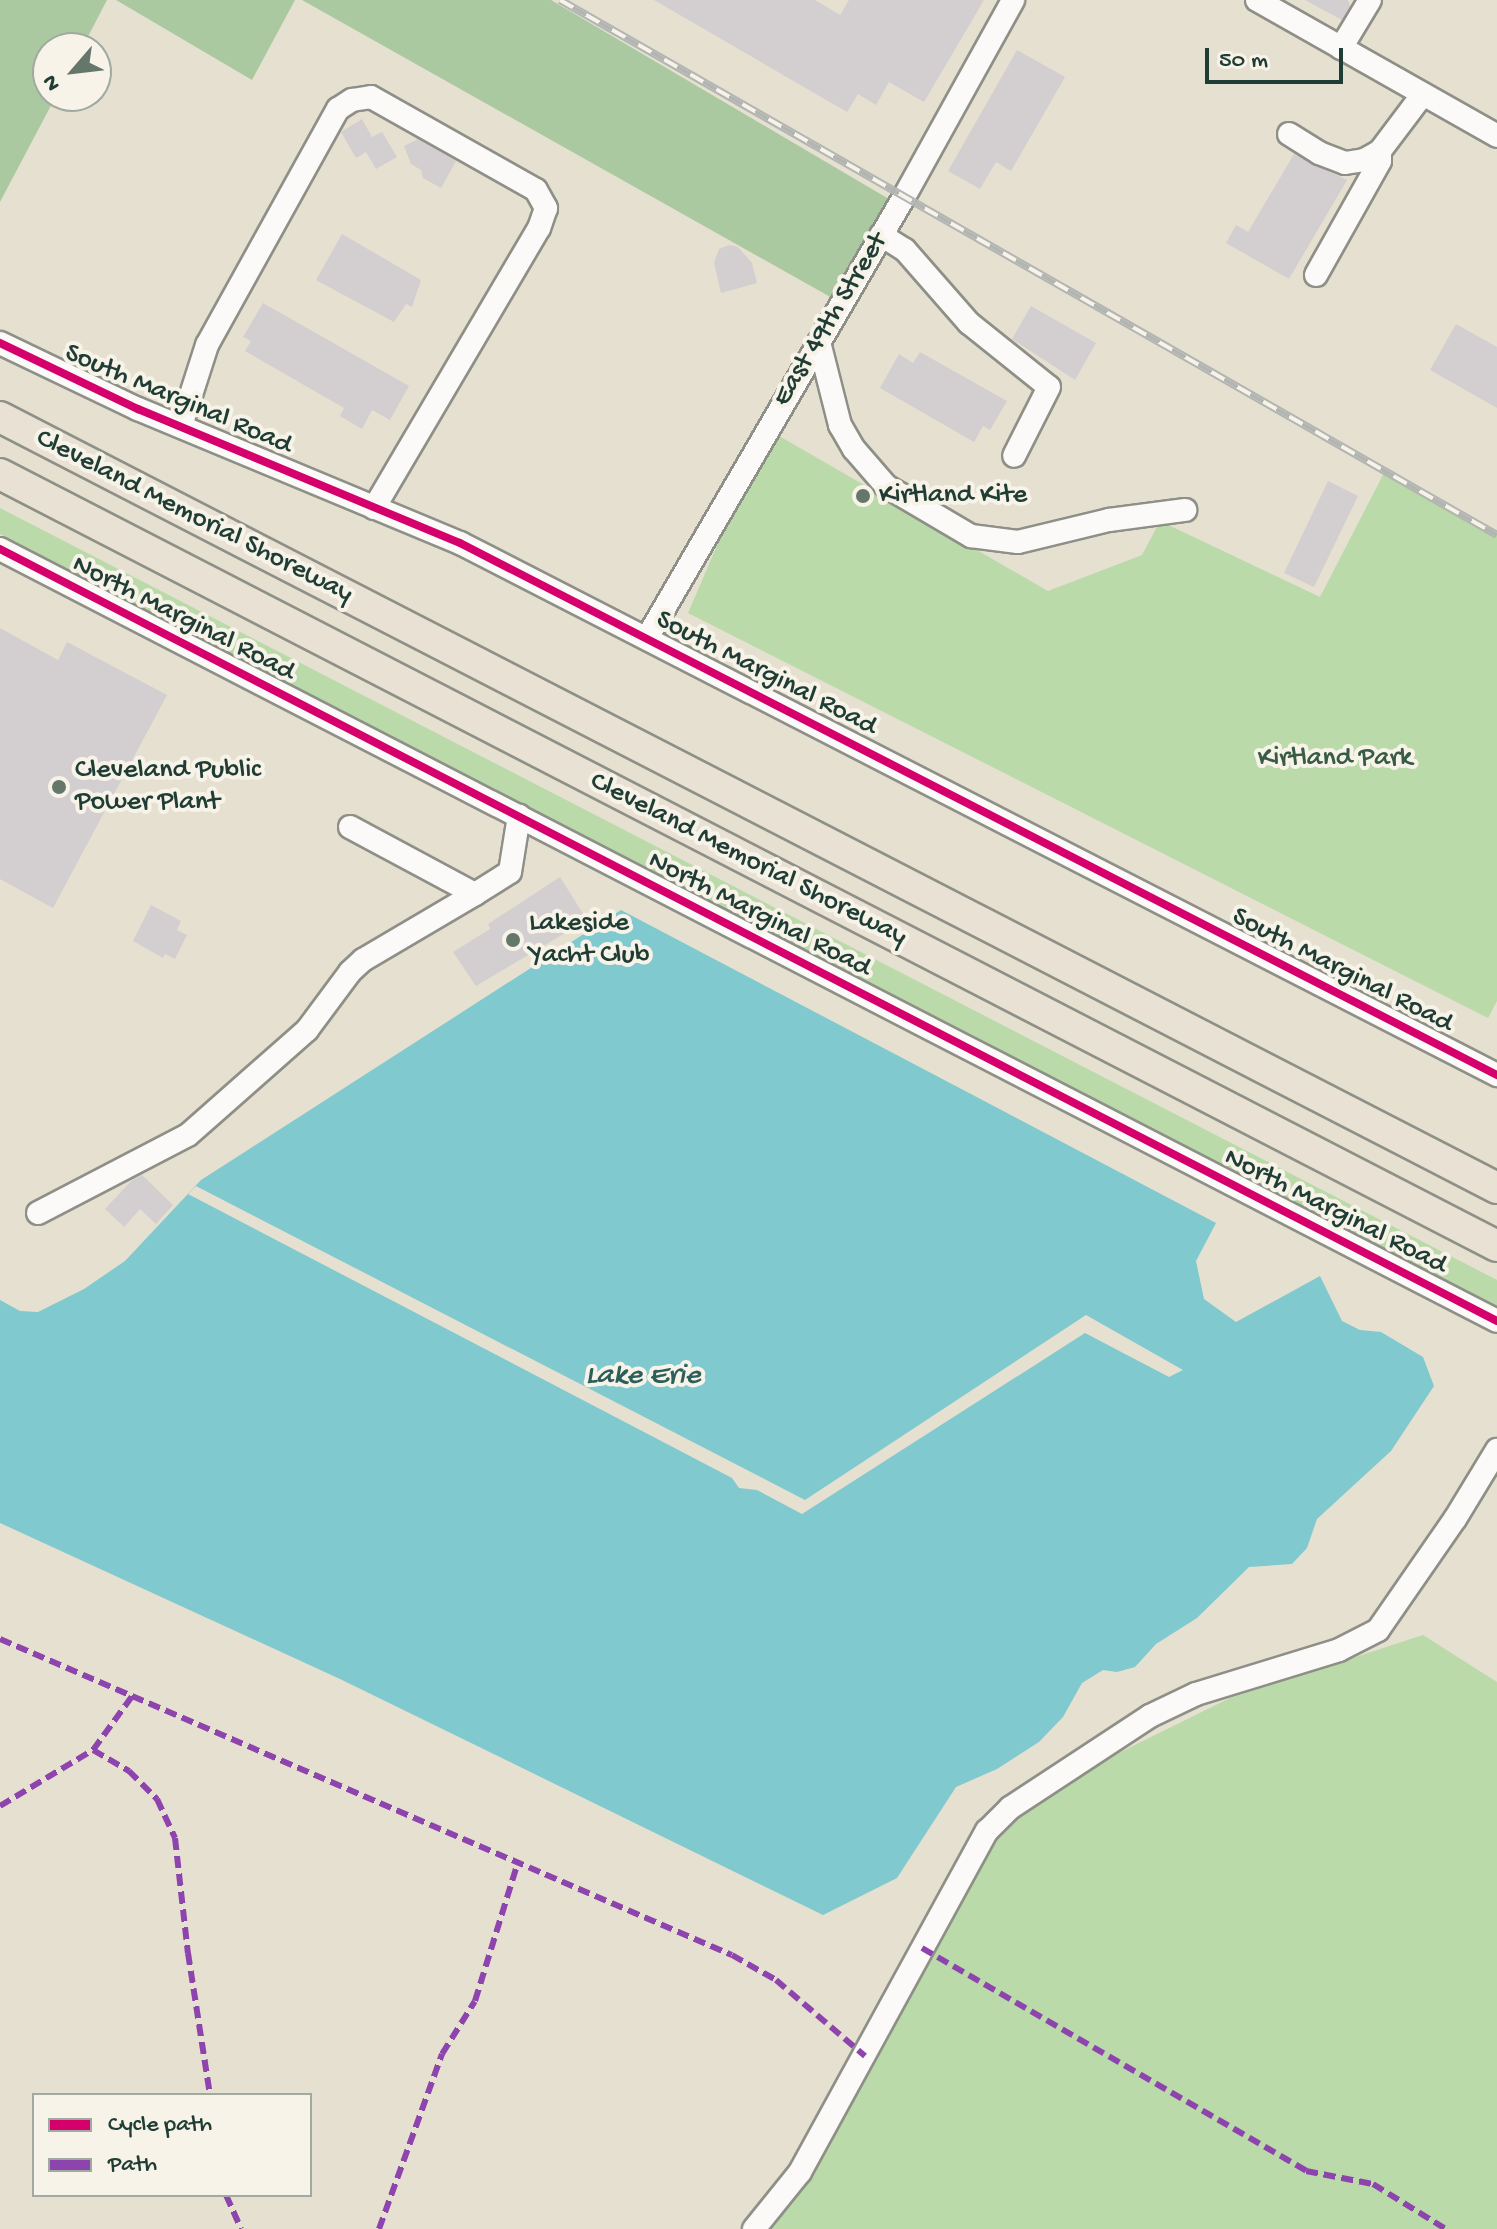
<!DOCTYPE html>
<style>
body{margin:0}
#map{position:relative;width:1497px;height:2229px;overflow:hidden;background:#e6e0d1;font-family:"Gochi Hand",sans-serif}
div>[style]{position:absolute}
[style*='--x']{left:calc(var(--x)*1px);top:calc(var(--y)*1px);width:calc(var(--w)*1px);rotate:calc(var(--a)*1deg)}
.green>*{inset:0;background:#badaaa}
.forest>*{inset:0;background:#aac9a0}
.water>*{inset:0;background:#7fc9cf}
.pier>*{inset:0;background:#e6e0d1}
.building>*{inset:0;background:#d3cecf}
.roads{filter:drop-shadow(2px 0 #8e9087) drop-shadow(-2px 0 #8e9087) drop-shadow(0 2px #8e9087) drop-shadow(0 -2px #8e9087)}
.minor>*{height:22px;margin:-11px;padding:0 11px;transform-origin:11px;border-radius:11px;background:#fbfaf8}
.highway>*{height:30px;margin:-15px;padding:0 15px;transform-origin:15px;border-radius:15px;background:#e8e1d4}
.rail>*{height:8px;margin-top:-4px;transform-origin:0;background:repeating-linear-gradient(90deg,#f7f3e8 0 15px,#b2b5b2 0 30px);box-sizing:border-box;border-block:2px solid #b2b5b2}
.quiet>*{height:6px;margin-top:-3px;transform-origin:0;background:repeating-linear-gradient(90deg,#8e44ad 0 12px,transparent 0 18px)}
.cycleway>*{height:8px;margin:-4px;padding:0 4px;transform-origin:4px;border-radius:4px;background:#d6006c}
.dots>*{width:22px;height:22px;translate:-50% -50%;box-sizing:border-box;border:4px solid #f7f3e8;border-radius:50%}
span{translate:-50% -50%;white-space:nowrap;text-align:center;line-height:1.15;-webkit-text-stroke:8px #f7f3e8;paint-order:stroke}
.street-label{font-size:28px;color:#1f3d34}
.poi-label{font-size:28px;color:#1f3d34}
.left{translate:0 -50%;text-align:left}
.park-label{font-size:28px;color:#375b45}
.water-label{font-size:30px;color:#2c5e5a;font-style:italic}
.legend{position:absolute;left:32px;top:2093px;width:280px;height:104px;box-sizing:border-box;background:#f7f3e8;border:2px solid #a1aaa0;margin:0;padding:10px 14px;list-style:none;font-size:24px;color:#1f3d34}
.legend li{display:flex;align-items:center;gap:16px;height:40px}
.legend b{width:40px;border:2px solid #a1aaa0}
.north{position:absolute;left:32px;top:32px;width:80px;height:80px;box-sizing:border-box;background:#f7f3e8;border:2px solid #a1aaa0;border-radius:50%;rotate:242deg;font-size:22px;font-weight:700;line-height:32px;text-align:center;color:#1f3d34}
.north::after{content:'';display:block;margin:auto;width:28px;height:36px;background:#65766b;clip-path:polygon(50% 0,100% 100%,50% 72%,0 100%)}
.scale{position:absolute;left:1205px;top:48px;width:138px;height:36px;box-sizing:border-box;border:4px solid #1f3d34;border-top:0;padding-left:10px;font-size:24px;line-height:28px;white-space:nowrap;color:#1f3d34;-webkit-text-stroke:6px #f7f3e8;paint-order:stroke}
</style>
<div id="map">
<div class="green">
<div style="clip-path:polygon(767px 429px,1048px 591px,1142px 555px,1160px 521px,1320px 597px,1385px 471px,1497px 535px,1497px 1001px,1488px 1018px,688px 613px)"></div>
<div style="clip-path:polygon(0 508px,1497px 1280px,1497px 1307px,0 534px)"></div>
<div style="clip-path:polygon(1423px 1635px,1497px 1682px,1497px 2229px,760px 2229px,1010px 1818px,1084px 1770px,1230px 1698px)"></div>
</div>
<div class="forest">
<div style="clip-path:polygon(0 0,107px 0,82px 48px,48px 48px,48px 96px,56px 96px,0 202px)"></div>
<div style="clip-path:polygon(116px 0,295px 0,252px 80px)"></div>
<div style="clip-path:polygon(302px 0,551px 0,899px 205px,841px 303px)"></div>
</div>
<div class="water">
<div style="clip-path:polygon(621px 910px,1216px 1223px,1196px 1261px,1204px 1299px,1236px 1322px,1320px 1276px,1342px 1321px,1360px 1330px,1381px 1332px,1423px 1357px,1434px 1386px,1391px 1451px,1317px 1519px,1307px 1548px,1292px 1564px,1249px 1567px,1197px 1618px,1156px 1644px,1135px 1667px,1117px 1672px,1103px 1670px,1082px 1683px,1063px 1717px,1039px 1742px,997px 1769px,956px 1787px,897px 1878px,823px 1915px,340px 1679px,0 1523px,0 1300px,20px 1311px,38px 1312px,84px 1289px,125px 1261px,201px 1180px)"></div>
</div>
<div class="pier">
<div style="clip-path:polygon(196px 1186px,805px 1500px,1086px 1315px,1183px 1370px,1169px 1377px,1085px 1333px,802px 1514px,757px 1490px,739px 1488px,732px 1478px,188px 1194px)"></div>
</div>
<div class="building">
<div style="clip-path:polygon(654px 0,815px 0,840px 15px,849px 0,984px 0,924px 102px,889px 82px,876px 105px,858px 94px,847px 112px)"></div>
<div style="clip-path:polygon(1305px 0,1348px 0,1350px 6px,1342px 20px)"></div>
<div style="clip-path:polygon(1017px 50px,1065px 77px,1011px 171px,996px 162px,980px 189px,948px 171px)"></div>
<div style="clip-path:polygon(362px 119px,372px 137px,382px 132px,397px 157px,376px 169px,366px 152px,356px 158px,341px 132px)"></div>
<div style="clip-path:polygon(418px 139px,456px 161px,441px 188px,423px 178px,421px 170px,411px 164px,404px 146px)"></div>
<div style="clip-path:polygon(1294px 154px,1347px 180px,1289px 279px,1226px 243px,1236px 225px,1248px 232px)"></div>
<div style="clip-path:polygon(342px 234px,421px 280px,412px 307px,406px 304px,394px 322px,316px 280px)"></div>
<div style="clip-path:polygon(729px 245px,738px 247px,752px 263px,757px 283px,721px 293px,714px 263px,719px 249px)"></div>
<div style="clip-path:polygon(263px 303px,409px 386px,390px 420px,372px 410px,362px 429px,340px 416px,344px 408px,245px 351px,251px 341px,243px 337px)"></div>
<div style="clip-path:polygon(1031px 306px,1096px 343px,1075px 380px,1012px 339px)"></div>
<div style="clip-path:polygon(1456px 324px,1497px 347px,1497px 408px,1430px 370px)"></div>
<div style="clip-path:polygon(920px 352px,1007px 401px,990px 430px,983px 426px,974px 442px,880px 388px,899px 354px,913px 363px)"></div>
<div style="clip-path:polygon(1328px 481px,1358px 496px,1314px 587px,1284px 573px)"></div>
<div style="clip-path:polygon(0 628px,58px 660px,67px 642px,167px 695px,53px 908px,0 879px)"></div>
<div style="clip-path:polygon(560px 877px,587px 920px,476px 986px,453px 952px,490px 929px,488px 924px)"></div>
<div style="clip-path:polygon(151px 905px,181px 921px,177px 930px,187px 935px,175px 959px,165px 954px,163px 958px,133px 941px)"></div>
<div style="clip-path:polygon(142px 1175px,173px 1205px,156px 1224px,140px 1209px,124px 1227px,105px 1209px,132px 1180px)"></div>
</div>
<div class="roads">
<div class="minor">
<div style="--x:1257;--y:0;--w:276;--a:29.5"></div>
<div style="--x:1341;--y:48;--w:56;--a:-58.9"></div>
<div style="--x:1289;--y:134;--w:36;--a:32"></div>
<div style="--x:1319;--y:153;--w:28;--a:21"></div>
<div style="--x:1345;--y:163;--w:19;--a:-9"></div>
<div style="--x:1364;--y:160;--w:18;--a:-29"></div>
<div style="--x:1380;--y:151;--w:71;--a:-53"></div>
<div style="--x:881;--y:235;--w:28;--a:32"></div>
<div style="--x:905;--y:250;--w:97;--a:48.8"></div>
<div style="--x:969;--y:323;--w:102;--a:38.7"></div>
<div style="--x:1049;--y:387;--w:77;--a:116.9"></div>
<div style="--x:1316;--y:275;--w:131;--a:-60.7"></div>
<div style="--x:1380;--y:161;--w:10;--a:-90"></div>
<div style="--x:819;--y:342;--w:86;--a:75.8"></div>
<div style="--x:840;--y:425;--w:28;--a:60"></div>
<div style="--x:854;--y:449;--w:49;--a:49.1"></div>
<div style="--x:886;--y:486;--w:99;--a:30.5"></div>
<div style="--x:971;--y:536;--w:47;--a:7.3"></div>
<div style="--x:1018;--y:542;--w:94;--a:-13.6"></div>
<div style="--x:1109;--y:520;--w:77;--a:-7.5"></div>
<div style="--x:0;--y:343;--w:153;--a:25.6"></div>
<div style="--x:138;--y:409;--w:349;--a:22.6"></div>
<div style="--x:460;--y:543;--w:1166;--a:27.16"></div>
<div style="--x:181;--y:426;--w:85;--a:-72.2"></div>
<div style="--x:207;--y:345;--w:270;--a:-61"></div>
<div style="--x:338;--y:109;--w:17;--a:-33"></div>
<div style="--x:352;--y:100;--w:19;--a:-9"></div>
<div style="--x:371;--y:97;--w:189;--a:29.4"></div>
<div style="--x:536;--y:190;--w:21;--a:61"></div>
<div style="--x:546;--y:208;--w:21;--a:109"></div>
<div style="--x:539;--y:228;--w:325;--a:120.5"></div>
<div style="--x:0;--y:549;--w:1684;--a:27.28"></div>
<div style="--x:647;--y:638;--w:510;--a:-59.77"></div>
<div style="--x:904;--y:197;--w:225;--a:-61"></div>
<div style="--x:350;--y:827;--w:142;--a:28.2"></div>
<div style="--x:475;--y:894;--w:41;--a:-32.2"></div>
<div style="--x:510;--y:872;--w:57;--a:-80.9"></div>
<div style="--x:38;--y:1213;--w:169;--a:-27.5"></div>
<div style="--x:188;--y:1135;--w:159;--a:-41.4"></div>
<div style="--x:307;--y:1030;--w:72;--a:-53.4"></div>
<div style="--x:350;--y:972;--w:18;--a:-43"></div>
<div style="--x:363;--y:960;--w:130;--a:-30.5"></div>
<div style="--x:754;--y:2229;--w:73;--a:-51.1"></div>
<div style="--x:800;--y:2172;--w:389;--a:-61.3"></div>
<div style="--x:987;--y:1831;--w:33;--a:-45"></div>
<div style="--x:1010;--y:1808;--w:168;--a:-33.3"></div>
<div style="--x:1150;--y:1716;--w:51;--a:-25.6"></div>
<div style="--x:1196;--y:1694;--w:150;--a:-17.1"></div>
<div style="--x:1339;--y:1650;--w:44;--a:-27.1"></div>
<div style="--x:1378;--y:1630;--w:135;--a:-55.3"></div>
<div style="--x:1455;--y:1519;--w:81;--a:-58.7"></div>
</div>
<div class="highway">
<div style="--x:0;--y:417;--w:1684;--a:27.25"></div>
<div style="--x:0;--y:474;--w:1684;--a:27.28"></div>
</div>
</div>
<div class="rail">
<div style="--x:560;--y:0;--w:1079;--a:29.73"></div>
</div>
<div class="quiet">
<div style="--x:0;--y:1639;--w:797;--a:23.35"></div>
<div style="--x:732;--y:1955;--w:51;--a:29.6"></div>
<div style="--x:776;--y:1980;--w:117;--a:40.5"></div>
<div style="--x:93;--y:1750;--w:68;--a:-54"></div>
<div style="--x:0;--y:1806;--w:109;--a:-31.1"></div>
<div style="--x:93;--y:1750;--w:42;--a:30.3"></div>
<div style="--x:129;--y:1771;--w:40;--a:45"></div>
<div style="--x:157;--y:1799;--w:43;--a:65.2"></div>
<div style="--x:175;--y:1838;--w:116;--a:83.6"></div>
<div style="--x:188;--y:1953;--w:144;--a:81.2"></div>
<div style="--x:922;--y:1948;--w:444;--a:30.1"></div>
<div style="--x:1306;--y:2171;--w:68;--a:11"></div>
<div style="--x:1373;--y:2184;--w:86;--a:31.7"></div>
<div style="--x:226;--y:2195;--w:37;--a:66"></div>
<div style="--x:379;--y:2229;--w:186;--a:-70.2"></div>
<div style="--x:442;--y:2054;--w:62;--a:-58.1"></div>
<div style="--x:475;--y:2001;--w:145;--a:-72.8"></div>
</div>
<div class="cycleway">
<div style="--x:0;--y:343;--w:153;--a:25.6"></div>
<div style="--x:138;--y:409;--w:349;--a:22.6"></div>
<div style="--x:460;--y:543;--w:1166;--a:27.16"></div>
<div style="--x:0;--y:549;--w:1684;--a:27.28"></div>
</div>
<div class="dots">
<div style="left:863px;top:496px;background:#65766b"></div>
<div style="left:59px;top:787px;background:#65766b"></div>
<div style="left:513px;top:940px;background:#65766b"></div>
</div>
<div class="street-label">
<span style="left:831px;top:320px;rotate:-59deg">East 49th Street</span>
<span style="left:178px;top:400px;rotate:23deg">South Marginal Road</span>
<span style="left:194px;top:517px;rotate:27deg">Cleveland Memorial Shoreway</span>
<span style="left:183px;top:619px;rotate:27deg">North Marginal Road</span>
<span style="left:766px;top:674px;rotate:27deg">South Marginal Road</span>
<span style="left:748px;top:860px;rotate:27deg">Cleveland Memorial Shoreway</span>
<span style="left:759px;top:915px;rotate:27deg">North Marginal Road</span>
<span style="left:1342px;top:971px;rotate:27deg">South Marginal Road</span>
<span style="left:1335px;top:1212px;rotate:27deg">North Marginal Road</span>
</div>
<div class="poi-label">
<span class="left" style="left:879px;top:496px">Kirtland Kite</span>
<span class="left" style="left:75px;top:787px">Cleveland Public<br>Power Plant</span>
<span class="left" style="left:529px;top:940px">Lakeside<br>Yacht Club</span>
</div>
<div class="park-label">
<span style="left:1335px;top:759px">Kirtland Park</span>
</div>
<div class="water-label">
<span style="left:643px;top:1377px">Lake Erie</span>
</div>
<ul class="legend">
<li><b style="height:10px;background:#d6006c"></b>Cycle path</li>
<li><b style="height:10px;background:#8e44ad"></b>Path</li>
</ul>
<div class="north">N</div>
<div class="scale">50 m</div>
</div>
